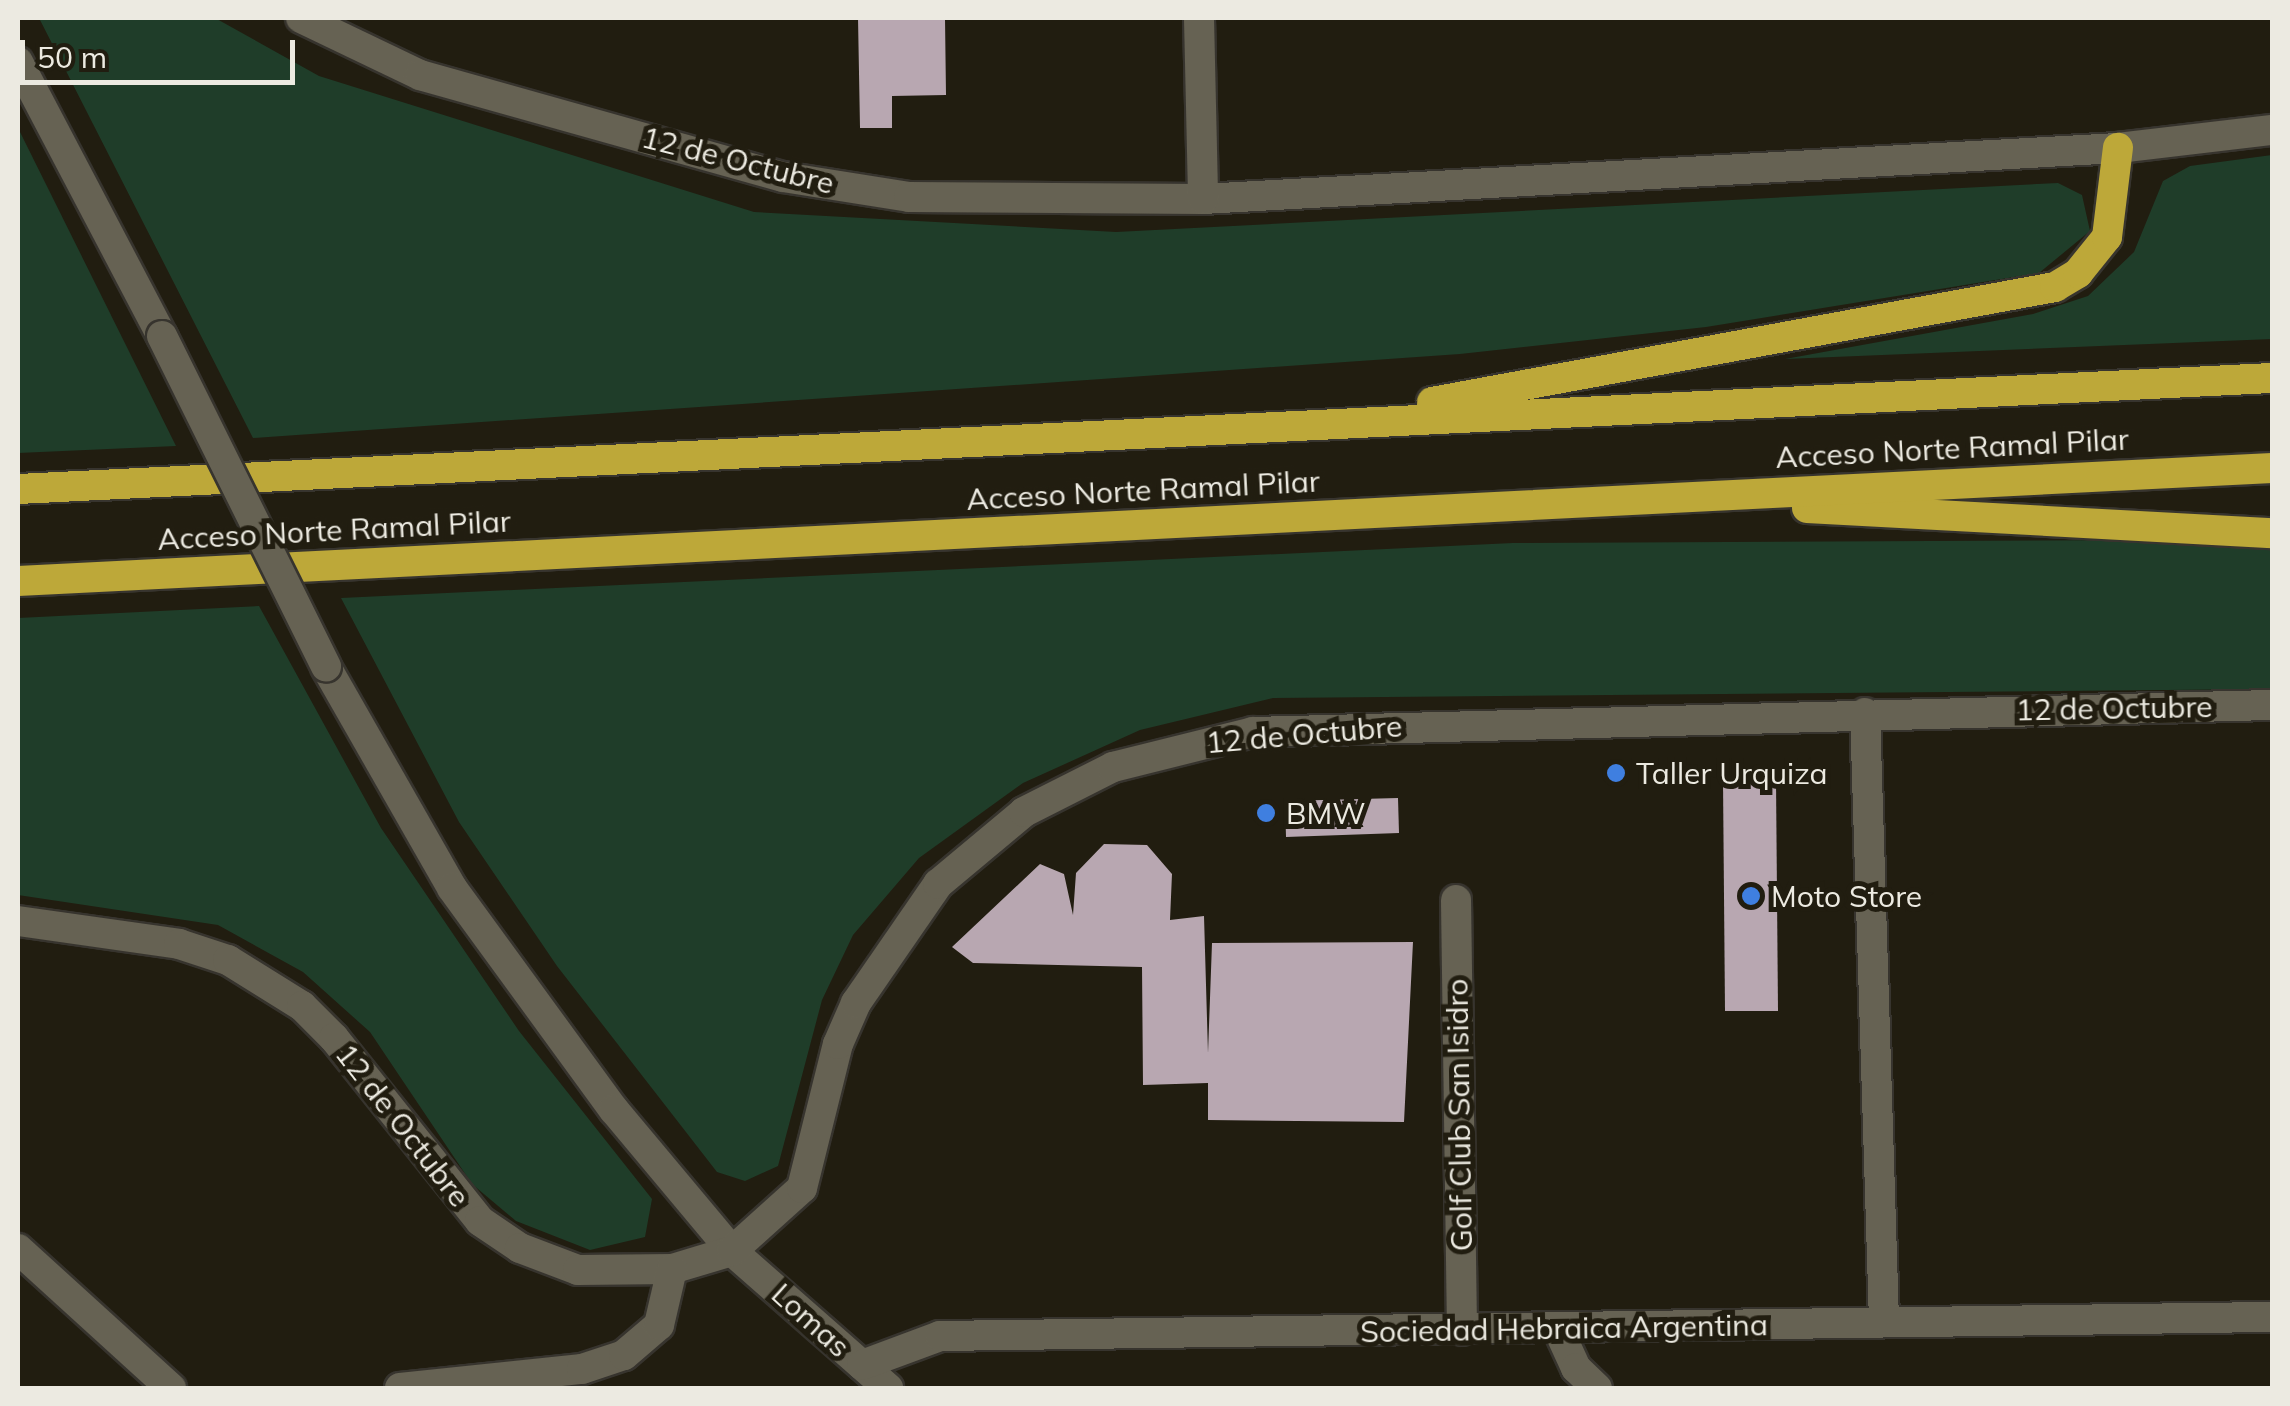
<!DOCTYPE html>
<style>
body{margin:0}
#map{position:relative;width:2290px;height:1406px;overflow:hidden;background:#211d10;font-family:Mulish,sans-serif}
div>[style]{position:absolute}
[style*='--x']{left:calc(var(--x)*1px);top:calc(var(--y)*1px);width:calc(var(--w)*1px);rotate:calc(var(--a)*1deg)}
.green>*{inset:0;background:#1f3d29}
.building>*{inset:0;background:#b8a7b1}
.roads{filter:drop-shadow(2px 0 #37342e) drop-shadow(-2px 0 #37342e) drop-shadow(0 2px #37342e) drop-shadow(0 -2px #37342e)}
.minor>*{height:30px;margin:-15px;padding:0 15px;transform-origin:15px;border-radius:15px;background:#666253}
.highway>*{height:30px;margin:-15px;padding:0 15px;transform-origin:15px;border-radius:15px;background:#bda839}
.bridges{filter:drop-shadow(2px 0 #37342e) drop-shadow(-2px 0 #37342e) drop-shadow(0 2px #37342e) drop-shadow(0 -2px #37342e)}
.minor-bridge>*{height:30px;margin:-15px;padding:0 15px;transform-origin:15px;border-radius:15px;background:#666253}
.dots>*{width:28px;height:28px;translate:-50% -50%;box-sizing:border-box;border:5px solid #211d10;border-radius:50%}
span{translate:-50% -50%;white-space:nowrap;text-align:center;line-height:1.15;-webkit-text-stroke:10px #211d10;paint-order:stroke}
.street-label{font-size:30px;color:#eceae1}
.poi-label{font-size:30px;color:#eceae1}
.left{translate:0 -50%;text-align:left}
.frame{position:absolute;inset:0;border:20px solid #eceae1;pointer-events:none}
.scale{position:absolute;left:20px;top:40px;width:275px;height:45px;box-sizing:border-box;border:5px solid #eceae1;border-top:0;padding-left:12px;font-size:30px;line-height:35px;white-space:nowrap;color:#eceae1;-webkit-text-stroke:8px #211d10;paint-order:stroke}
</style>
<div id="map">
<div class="green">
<div style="clip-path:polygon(39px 18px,215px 18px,319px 76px,754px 212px,1116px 232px,2058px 183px,2082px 195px,2090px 231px,2039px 273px,1706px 327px,1460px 354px,253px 438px)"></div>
<div style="clip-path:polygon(18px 128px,176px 446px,18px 453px)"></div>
<div style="clip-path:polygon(2272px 155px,2272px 339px,1785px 359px,2033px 314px,2088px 296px,2134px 252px,2163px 181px,2190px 166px)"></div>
<div style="clip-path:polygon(2148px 540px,2272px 548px,2272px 689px,1273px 698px,1140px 730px,1023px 783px,919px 858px,853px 935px,822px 1000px,778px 1166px,745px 1181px,717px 1172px,557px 966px,459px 822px,341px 598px,1513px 543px)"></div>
<div style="clip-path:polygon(259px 606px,381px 828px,519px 1031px,652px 1199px,645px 1237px,590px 1250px,516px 1221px,472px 1184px,370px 1032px,303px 972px,218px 925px,18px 895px,18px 618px)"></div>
</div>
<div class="building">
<div style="clip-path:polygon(858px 18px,945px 18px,946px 95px,892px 96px,892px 128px,860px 128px)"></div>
<div style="clip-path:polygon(1723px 781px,1776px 781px,1778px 1011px,1725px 1011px)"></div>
<div style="clip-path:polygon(1398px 798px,1399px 833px,1286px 837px,1285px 801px)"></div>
<div style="clip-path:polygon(1104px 844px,1147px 845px,1172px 874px,1170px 920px,1204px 916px,1208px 1053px,1212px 943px,1413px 942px,1404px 1122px,1208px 1120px,1208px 1083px,1143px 1085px,1142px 967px,973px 963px,952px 947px,1040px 864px,1064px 874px,1073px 915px,1076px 873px)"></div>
</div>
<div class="roads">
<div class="minor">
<div style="--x:301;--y:18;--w:132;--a:25.6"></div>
<div style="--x:420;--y:75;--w:377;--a:15.7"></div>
<div style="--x:783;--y:177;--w:128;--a:9"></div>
<div style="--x:909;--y:197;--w:294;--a:0.4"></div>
<div style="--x:1203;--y:199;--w:916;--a:-3.19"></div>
<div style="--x:2118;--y:148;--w:155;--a:-6.7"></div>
<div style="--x:1199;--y:18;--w:181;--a:88.7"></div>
<div style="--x:18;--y:62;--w:310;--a:62.3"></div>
<div style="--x:326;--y:667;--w:254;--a:60.3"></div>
<div style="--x:452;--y:888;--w:275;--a:53.9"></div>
<div style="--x:614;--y:1110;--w:184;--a:50.1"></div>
<div style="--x:732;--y:1251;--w:208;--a:41.3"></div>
<div style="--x:1865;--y:713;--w:609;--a:88.21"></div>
<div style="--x:1456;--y:900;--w:430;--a:89.2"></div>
<div style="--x:18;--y:921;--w:163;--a:8.1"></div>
<div style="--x:179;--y:944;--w:52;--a:18.1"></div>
<div style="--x:228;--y:960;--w:87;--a:31.9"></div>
<div style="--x:302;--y:1006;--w:45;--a:45"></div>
<div style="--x:334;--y:1038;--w:234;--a:51.4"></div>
<div style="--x:480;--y:1221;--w:48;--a:34"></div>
<div style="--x:520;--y:1248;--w:62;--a:20.8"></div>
<div style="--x:578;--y:1270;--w:94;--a:-0.6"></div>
<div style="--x:672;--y:1269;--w:63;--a:-16.7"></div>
<div style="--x:732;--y:1251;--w:94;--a:-42"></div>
<div style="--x:802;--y:1188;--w:148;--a:-76"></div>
<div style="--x:838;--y:1044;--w:45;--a:-66.3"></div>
<div style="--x:856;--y:1003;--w:145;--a:-55.4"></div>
<div style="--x:938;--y:884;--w:112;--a:-39.9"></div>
<div style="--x:1024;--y:812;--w:100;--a:-26.8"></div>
<div style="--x:1113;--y:767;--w:144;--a:-14"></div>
<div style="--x:1253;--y:732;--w:1019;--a:-1.52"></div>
<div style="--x:18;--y:1249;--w:207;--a:42.3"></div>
<div style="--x:1559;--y:1331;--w:41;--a:65.3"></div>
<div style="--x:1576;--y:1368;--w:29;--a:44"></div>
<div style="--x:862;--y:1365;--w:83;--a:-20.4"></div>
<div style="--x:940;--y:1336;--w:1332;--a:-0.82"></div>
<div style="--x:400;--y:1388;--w:183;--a:-6"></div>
<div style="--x:582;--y:1369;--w:44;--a:-18.4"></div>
<div style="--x:624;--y:1355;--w:46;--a:-40.6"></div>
<div style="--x:659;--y:1325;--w:57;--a:-76.9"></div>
</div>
<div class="highway">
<div style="--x:1432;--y:402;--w:634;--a:-10.46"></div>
<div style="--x:2055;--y:287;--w:27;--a:-31"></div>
<div style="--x:2078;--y:273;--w:46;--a:-51.1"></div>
<div style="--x:2107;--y:237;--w:90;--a:-83"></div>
<div style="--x:18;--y:489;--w:2257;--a:-2.82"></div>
<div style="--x:1807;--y:508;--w:466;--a:3.1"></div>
<div style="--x:18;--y:581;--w:2257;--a:-2.87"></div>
</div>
</div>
<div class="bridges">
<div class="minor-bridge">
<div style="--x:162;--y:336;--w:369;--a:63.6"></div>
</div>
</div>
<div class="dots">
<div style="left:1616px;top:773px;background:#3f7fe0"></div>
<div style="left:1266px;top:813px;background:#3f7fe0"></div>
<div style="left:1751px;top:896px;background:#3f7fe0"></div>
</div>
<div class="street-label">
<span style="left:738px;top:160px;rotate:14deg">12 de Octubre</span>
<span style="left:1952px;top:448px;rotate:-3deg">Acceso Norte Ramal Pilar</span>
<span style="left:1143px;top:490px;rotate:-3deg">Acceso Norte Ramal Pilar</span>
<span style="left:334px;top:530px;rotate:-3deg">Acceso Norte Ramal Pilar</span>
<span style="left:2114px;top:708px;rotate:-1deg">12 de Octubre</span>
<span style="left:1304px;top:734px;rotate:-5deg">12 de Octubre</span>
<span style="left:1459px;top:1115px;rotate:-91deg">Golf Club San Isidro</span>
<span style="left:403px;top:1125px;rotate:52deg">12 de Octubre</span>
<span style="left:811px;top:1320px;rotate:42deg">Lomas</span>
<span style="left:1564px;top:1328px;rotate:-1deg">Sociedad Hebraica Argentina</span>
</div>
<div class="poi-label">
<span class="left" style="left:1636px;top:773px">Taller Urquiza</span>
<span class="left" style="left:1286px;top:813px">BMW</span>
<span class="left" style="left:1771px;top:896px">Moto Store</span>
</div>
<div class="frame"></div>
<div class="scale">50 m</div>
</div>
